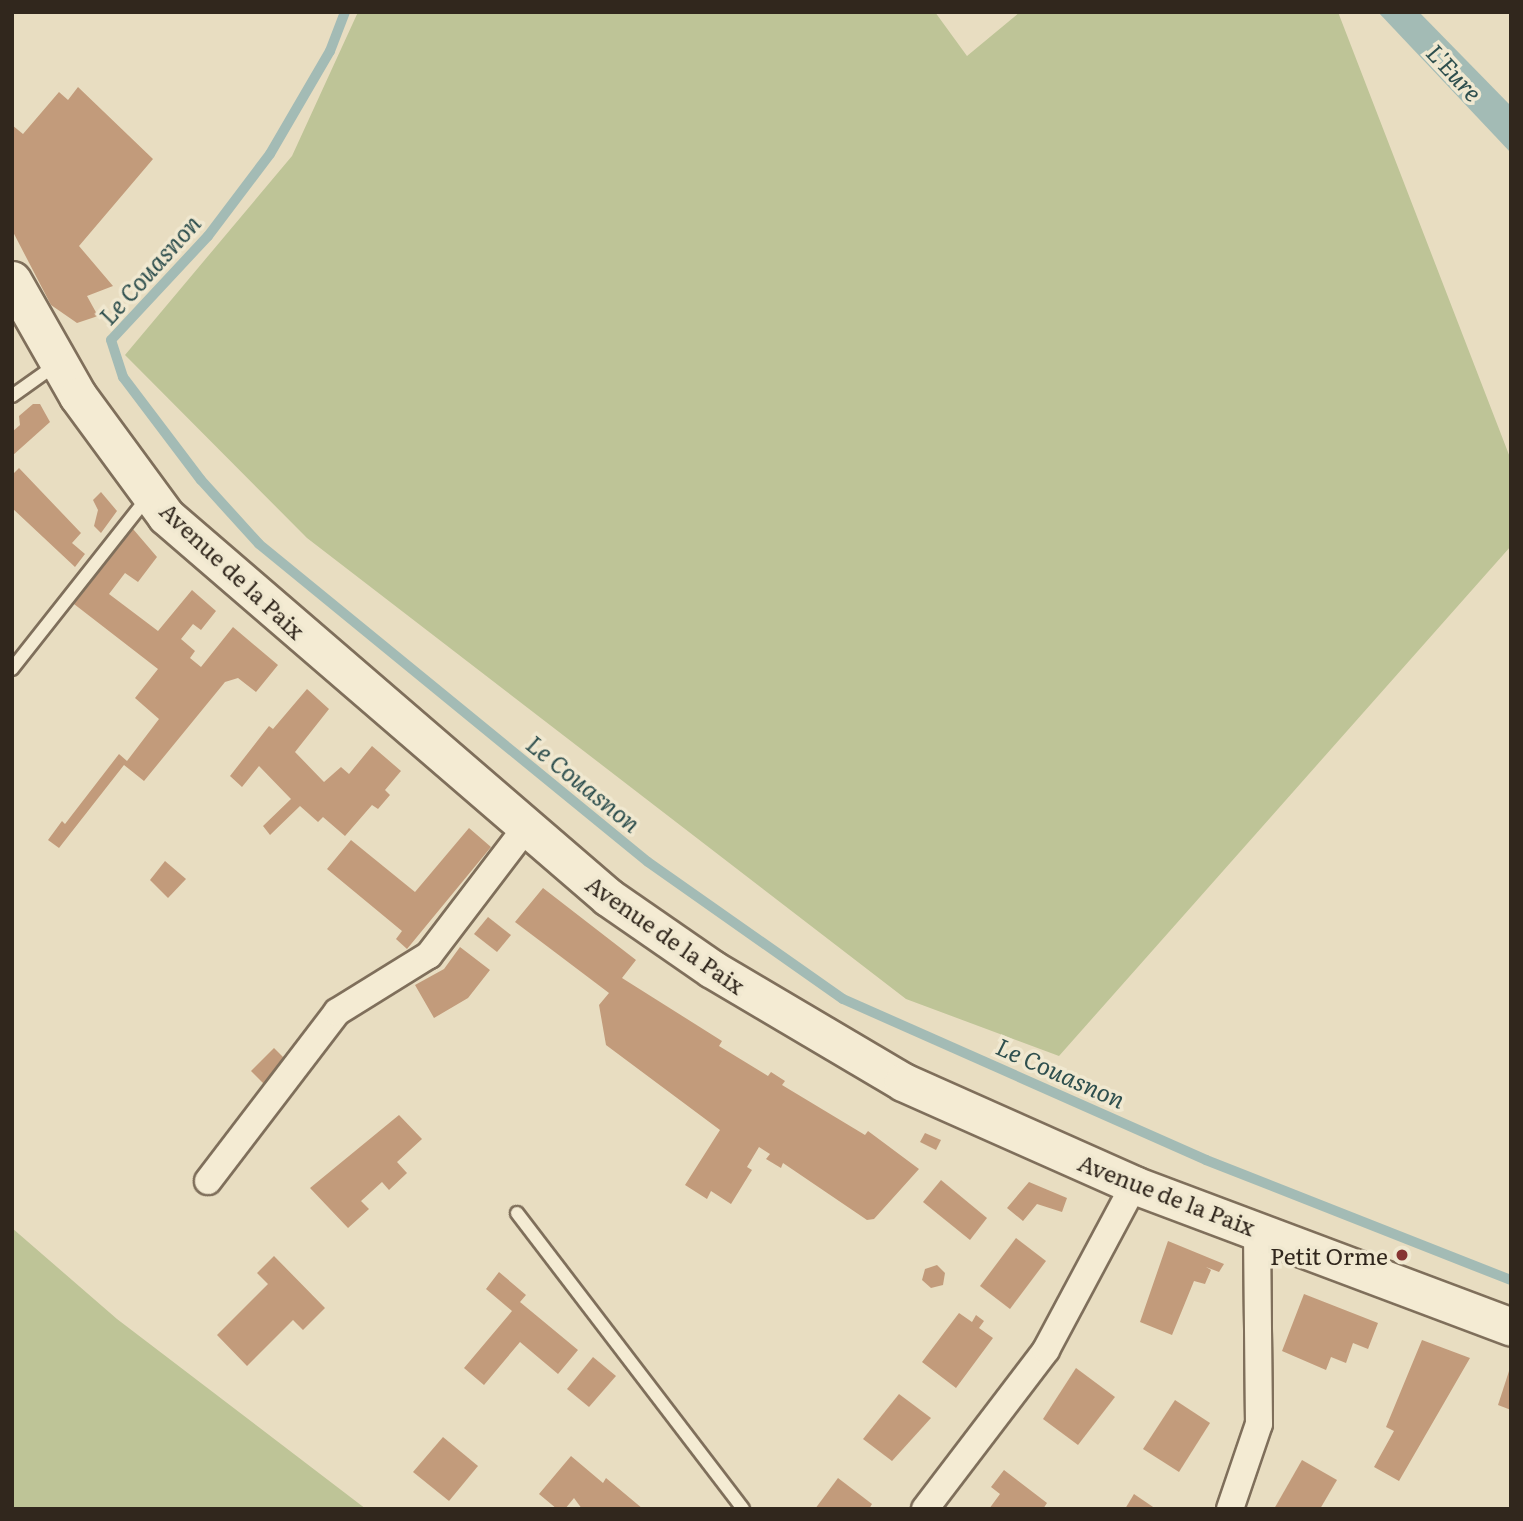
<!DOCTYPE html>
<style>
body{margin:0}
#map{position:relative;width:1523px;height:1521px;overflow:hidden;background:#e8ddc1;font-family:Literata,serif}
div>[style]{position:absolute}
[style*='--x']{left:calc(var(--x)*1px);top:calc(var(--y)*1px);width:calc(var(--w)*1px);rotate:calc(var(--a)*1deg)}
.green>*{inset:0;background:#bec497}
.water>*{inset:0;background:#a3bbb5}
.stream>*{height:10px;margin:-5px;padding:0 5px;transform-origin:5px;border-radius:5px;background:#a3bbb5}
.building>*{inset:0;background:#c29b7b}
.roads{filter:drop-shadow(2px 0 #7f6f5b) drop-shadow(-2px 0 #7f6f5b) drop-shadow(0 2px #7f6f5b) drop-shadow(0 -2px #7f6f5b)}
.lane>*{height:12px;margin:-6px;padding:0 6px;transform-origin:6px;border-radius:6px;background:#f4ebd3}
.street>*{height:26px;margin:-13px;padding:0 13px;transform-origin:13px;border-radius:13px;background:#f4ebd3}
.secondary>*{height:37px;margin:-18.5px;padding:0 18.5px;transform-origin:18.5px;border-radius:18.5px;background:#f4ebd3}
.dots>*{width:19px;height:19px;translate:-50% -50%;box-sizing:border-box;border:4px solid #f0e8d0;border-radius:50%}
span{translate:-50% -50%;white-space:nowrap;text-align:center;line-height:1.15;-webkit-text-stroke:7px #f0e8d0;paint-order:stroke}
.street-label{font-size:23px;color:#31271d}
.poi-label{font-size:23px;color:#31271d}
.right{translate:-100% -50%;text-align:right}
.water-label{font-size:24px;color:#2e4f4e;font-style:italic}
.frame{position:absolute;inset:0;border:14px solid #31271d;pointer-events:none}
</style>
<div id="map">
<div class="green">
<div style="clip-path:polygon(358px 12px,935px 12px,967px 56px,1020px 12px,1338px 12px,1511px 460px,1511px 546px,1059px 1056px,906px 999px,307px 538px,125px 355px,292px 156px)"></div>
<div style="clip-path:polygon(12px 1228px,117px 1319px,366px 1509px,12px 1509px)"></div>
</div>
<div class="water">
<div style="clip-path:polygon(1378px 12px,1419px 12px,1511px 106px,1511px 153px)"></div>
</div>
<div class="stream">
<div style="--x:345;--y:12;--w:42;--a:111"></div>
<div style="--x:330;--y:51;--w:119;--a:120.2"></div>
<div style="--x:270;--y:154;--w:103;--a:127.1"></div>
<div style="--x:208;--y:236;--w:142;--a:133"></div>
<div style="--x:111;--y:340;--w:39;--a:72"></div>
<div style="--x:123;--y:377;--w:129;--a:52.9"></div>
<div style="--x:201;--y:480;--w:86;--a:47.8"></div>
<div style="--x:259;--y:544;--w:502;--a:39.27"></div>
<div style="--x:648;--y:862;--w:238;--a:35.1"></div>
<div style="--x:843;--y:999;--w:397;--a:23.9"></div>
<div style="--x:1206;--y:1160;--w:328;--a:21.5"></div>
</div>
<div class="building">
<div style="clip-path:polygon(78px 87px,153px 159px,79px 246px,113px 286px,87px 296px,98px 316px,77px 323px,51px 305px,12px 230px,12px 125px,23px 134px,59px 92px,68px 100px)"></div>
<div style="clip-path:polygon(33px 404px,40px 404px,50px 422px,12px 456px,12px 432px,20px 425px,19px 416px)"></div>
<div style="clip-path:polygon(19px 468px,81px 533px,72px 543px,85px 554px,75px 567px,12px 508px,12px 475px)"></div>
<div style="clip-path:polygon(101px 492px,117px 511px,101px 533px,94px 526px,98px 510px,93px 500px)"></div>
<div style="clip-path:polygon(133px 529px,157px 557px,138px 582px,125px 573px,109px 594px,158px 631px,192px 590px,216px 611px,201px 630px,193px 624px,181px 639px,195px 651px,190px 658px,201px 667px,233px 627px,278px 665px,256px 692px,238px 678px,225px 682px,144px 781px,124px 765px,59px 848px,48px 840px,62px 821px,65px 824px,119px 754px,127px 761px,159px 719px,135px 698px,158px 669px,74px 604px)"></div>
<div style="clip-path:polygon(307px 689px,329px 709px,295px 752px,324px 782px,341px 767px,349px 774px,372px 746px,401px 771px,385px 790px,390px 795px,378px 809px,372px 805px,345px 836px,323px 817px,318px 822px,300px 806px,270px 835px,263px 826px,291px 799px,259px 766px,242px 787px,230px 776px,269px 726px,273px 729px)"></div>
<div style="clip-path:polygon(469px 828px,491px 847px,407px 949px,396px 939px,402px 931px,327px 869px,351px 840px,415px 892px)"></div>
<div style="clip-path:polygon(165px 861px,186px 879px,168px 898px,150px 880px)"></div>
<div style="clip-path:polygon(543px 888px,636px 960px,622px 978px,722px 1041px,719px 1046px,768px 1076px,771px 1072px,785px 1081px,782px 1085px,865px 1135px,868px 1131px,919px 1169px,874px 1219px,867px 1220px,783px 1163px,781px 1168px,766px 1159px,770px 1154px,759px 1147px,747px 1167px,752px 1170px,731px 1204px,711px 1191px,707px 1199px,685px 1185px,720px 1130px,606px 1045px,599px 1005px,609px 993px,515px 922px)"></div>
<div style="clip-path:polygon(488px 917px,511px 935px,497px 952px,474px 934px)"></div>
<div style="clip-path:polygon(460px 947px,490px 970px,468px 998px,434px 1018px,415px 985px,444px 969px)"></div>
<div style="clip-path:polygon(274px 1048px,291px 1065px,268px 1088px,251px 1071px)"></div>
<div style="clip-path:polygon(399px 1115px,422px 1139px,397px 1162px,407px 1173px,389px 1190px,382px 1182px,361px 1201px,369px 1209px,348px 1228px,310px 1188px)"></div>
<div style="clip-path:polygon(925px 1133px,941px 1140px,936px 1150px,920px 1142px)"></div>
<div style="clip-path:polygon(941px 1180px,987px 1218px,970px 1240px,923px 1202px)"></div>
<div style="clip-path:polygon(1029px 1182px,1067px 1198px,1062px 1212px,1037px 1204px,1023px 1221px,1007px 1208px)"></div>
<div style="clip-path:polygon(1016px 1238px,1046px 1261px,1010px 1309px,980px 1286px)"></div>
<div style="clip-path:polygon(1168px 1241px,1224px 1264px,1219px 1272px,1206px 1267px,1211px 1270px,1205px 1284px,1194px 1281px,1172px 1335px,1140px 1322px)"></div>
<div style="clip-path:polygon(274px 1256px,325px 1308px,303px 1330px,293px 1320px,247px 1366px,217px 1335px,268px 1284px,257px 1273px)"></div>
<div style="clip-path:polygon(937px 1265px,945px 1273px,943px 1285px,931px 1288px,922px 1280px,925px 1269px)"></div>
<div style="clip-path:polygon(499px 1272px,526px 1295px,520px 1302px,578px 1350px,558px 1374px,520px 1342px,484px 1385px,464px 1368px,512px 1311px,486px 1289px)"></div>
<div style="clip-path:polygon(1304px 1294px,1378px 1323px,1368px 1349px,1353px 1343px,1346px 1363px,1331px 1357px,1326px 1370px,1282px 1351px)"></div>
<div style="clip-path:polygon(959px 1313px,972px 1322px,976px 1315px,984px 1321px,979px 1328px,993px 1338px,956px 1388px,922px 1362px)"></div>
<div style="clip-path:polygon(1422px 1340px,1470px 1358px,1399px 1481px,1374px 1467px,1394px 1431px,1386px 1427px)"></div>
<div style="clip-path:polygon(593px 1357px,616px 1376px,589px 1407px,567px 1389px)"></div>
<div style="clip-path:polygon(1076px 1368px,1115px 1397px,1078px 1445px,1043px 1419px)"></div>
<div style="clip-path:polygon(1510px 1368px,1511px 1368px,1511px 1410px,1498px 1405px)"></div>
<div style="clip-path:polygon(899px 1394px,931px 1418px,892px 1461px,863px 1439px)"></div>
<div style="clip-path:polygon(1175px 1400px,1210px 1423px,1179px 1472px,1143px 1449px)"></div>
<div style="clip-path:polygon(443px 1437px,478px 1466px,449px 1501px,413px 1472px)"></div>
<div style="clip-path:polygon(571px 1456px,603px 1483px,606px 1478px,643px 1509px,582px 1509px,574px 1498px,565px 1509px,557px 1509px,539px 1494px)"></div>
<div style="clip-path:polygon(1302px 1460px,1337px 1480px,1320px 1509px,1274px 1509px)"></div>
<div style="clip-path:polygon(1004px 1470px,1047px 1503px,1043px 1509px,989px 1509px,1000px 1494px,991px 1487px)"></div>
<div style="clip-path:polygon(838px 1478px,872px 1504px,869px 1509px,815px 1509px)"></div>
<div style="clip-path:polygon(1134px 1494px,1156px 1509px,1125px 1509px)"></div>
</div>
<div class="roads">
<div class="lane">
<div style="--x:12;--y:396;--w:55;--a:-35.4"></div>
<div style="--x:12;--y:669;--w:219;--a:-51.7"></div>
<div style="--x:517;--y:1213;--w:372;--a:52.6"></div>
</div>
<div class="street">
<div style="--x:208;--y:1181;--w:213;--a:-52.6"></div>
<div style="--x:337;--y:1012;--w:108;--a:-31.8"></div>
<div style="--x:429;--y:955;--w:158;--a:-52.7"></div>
<div style="--x:925;--y:1509;--w:200;--a:-52.7"></div>
<div style="--x:1046;--y:1350;--w:187;--a:-61.9"></div>
<div style="--x:1230;--y:1509;--w:90;--a:-71.2"></div>
<div style="--x:1259;--y:1424;--w:195;--a:-90.6"></div>
</div>
<div class="secondary">
<div style="--x:12;--y:280;--w:133;--a:60.4"></div>
<div style="--x:78;--y:396;--w:149;--a:53.7"></div>
<div style="--x:166;--y:516;--w:584;--a:40.76"></div>
<div style="--x:608;--y:897;--w:126;--a:34.7"></div>
<div style="--x:712;--y:969;--w:222;--a:30.6"></div>
<div style="--x:903;--y:1082;--w:253;--a:24"></div>
<div style="--x:1134;--y:1185;--w:403;--a:20.6"></div>
</div>
</div>
<div class="dots">
<div style="left:1402px;top:1255px;background:#873432"></div>
</div>
<div class="street-label">
<span style="left:233px;top:570px;rotate:43deg">Avenue de la Paix</span>
<span style="left:666px;top:934px;rotate:35deg">Avenue de la Paix</span>
<span style="left:1167px;top:1194px;rotate:21deg">Avenue de la Paix</span>
</div>
<div class="poi-label">
<span class="right" style="left:1388px;top:1255px">Petit Orme</span>
</div>
<div class="water-label">
<span style="left:1455px;top:72px;rotate:47deg">L'Eure</span>
<span style="left:149px;top:269px;rotate:-48deg">Le Couasnon</span>
<span style="left:584px;top:783px;rotate:39deg">Le Couasnon</span>
<span style="left:1061px;top:1072px;rotate:24deg">Le Couasnon</span>
</div>
<div class="frame"></div>
</div>
